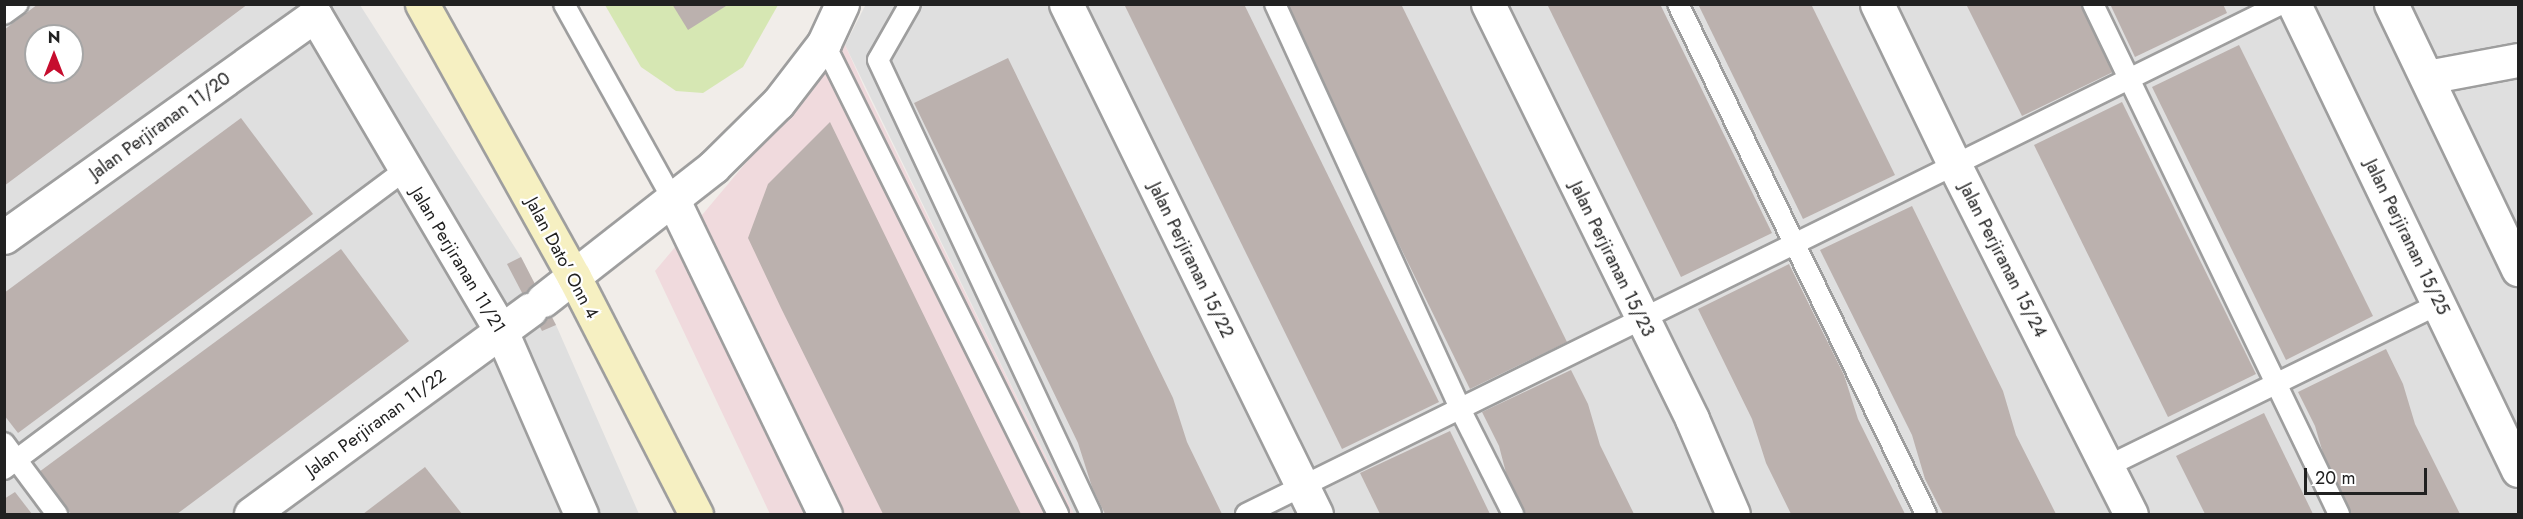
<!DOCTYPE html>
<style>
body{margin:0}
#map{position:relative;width:2523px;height:519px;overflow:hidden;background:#f1ede9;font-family:Jost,sans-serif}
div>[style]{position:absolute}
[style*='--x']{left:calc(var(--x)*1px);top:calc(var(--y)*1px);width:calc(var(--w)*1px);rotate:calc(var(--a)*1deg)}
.residential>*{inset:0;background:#dfdfdf}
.commercial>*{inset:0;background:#f0dadd}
.grass>*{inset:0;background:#d6e7b3}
.building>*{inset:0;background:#bbb1ae}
.roads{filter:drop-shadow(2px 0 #9e9e9e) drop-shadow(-2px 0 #9e9e9e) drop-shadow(0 2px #9e9e9e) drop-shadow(0 -2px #9e9e9e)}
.lane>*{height:20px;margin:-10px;padding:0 10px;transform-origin:10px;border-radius:10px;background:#fff}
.street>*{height:33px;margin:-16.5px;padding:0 16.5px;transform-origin:16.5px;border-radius:16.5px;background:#fff}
.secondary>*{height:33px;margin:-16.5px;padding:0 16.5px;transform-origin:16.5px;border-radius:16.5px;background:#f6f0c2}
span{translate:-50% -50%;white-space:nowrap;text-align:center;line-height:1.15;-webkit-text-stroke:4.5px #fff;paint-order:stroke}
.street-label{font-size:18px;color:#212121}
.frame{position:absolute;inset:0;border:6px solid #212121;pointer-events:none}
.north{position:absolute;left:24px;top:24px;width:60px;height:60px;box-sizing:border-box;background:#fff;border:2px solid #a6a6a6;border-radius:50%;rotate:0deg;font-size:16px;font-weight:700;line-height:24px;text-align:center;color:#212121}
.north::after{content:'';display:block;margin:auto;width:21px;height:27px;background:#c60d2e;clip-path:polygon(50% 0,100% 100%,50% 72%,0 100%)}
.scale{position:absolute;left:2304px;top:468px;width:123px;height:27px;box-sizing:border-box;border:3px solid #212121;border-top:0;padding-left:8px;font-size:18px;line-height:21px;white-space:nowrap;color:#212121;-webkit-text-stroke:4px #fff;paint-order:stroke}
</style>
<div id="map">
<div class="residential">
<div style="clip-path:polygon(866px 4px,2518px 5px,2518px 514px,1074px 514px,845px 45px)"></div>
<div style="clip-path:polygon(evenodd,4px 5px,360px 5px,521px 257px,556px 325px,639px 514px,5px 514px,4px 5px,36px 36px,72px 36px,72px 72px,36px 72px,36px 36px)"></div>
</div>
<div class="commercial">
<div style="clip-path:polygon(845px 45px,865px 89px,1074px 514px,770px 514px,655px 271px)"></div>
</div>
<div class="grass">
<div style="clip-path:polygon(605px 5px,778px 5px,743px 67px,703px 93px,676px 91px,641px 67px)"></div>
</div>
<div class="building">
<div style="clip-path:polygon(evenodd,38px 4px,248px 4px,4px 186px,4px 30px,38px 4px,36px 36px,72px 36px,72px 72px,36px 72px,36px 36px)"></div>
<div style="clip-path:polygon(672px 4px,725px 4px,726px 6px,688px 30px)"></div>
<div style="clip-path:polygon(1124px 4px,1244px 4px,1439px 402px,1342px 449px)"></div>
<div style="clip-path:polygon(1281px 4px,1401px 4px,1567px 342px,1470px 389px)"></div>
<div style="clip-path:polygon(1547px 4px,1660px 4px,1772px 233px,1681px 277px)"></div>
<div style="clip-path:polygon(1698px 4px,1811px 4px,1895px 175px,1803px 219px)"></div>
<div style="clip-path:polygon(1966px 4px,2080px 4px,2113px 72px,2022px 116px)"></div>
<div style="clip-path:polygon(2110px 4px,2223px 4px,2227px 13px,2135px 57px)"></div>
<div style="clip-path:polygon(2239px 45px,2373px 316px,2286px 360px,2152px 87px)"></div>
<div style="clip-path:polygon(1008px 58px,1173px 398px,1187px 442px,1222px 514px,1105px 514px,1092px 487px,1078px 443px,914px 103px)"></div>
<div style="clip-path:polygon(2122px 102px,2256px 374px,2168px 417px,2034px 145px)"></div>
<div style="clip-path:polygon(241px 118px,313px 214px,18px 433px,4px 415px,4px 293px)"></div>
<div style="clip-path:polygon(830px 122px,983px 437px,1021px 514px,883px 514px,781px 308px,748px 238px,768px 184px)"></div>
<div style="clip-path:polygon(1912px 206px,2003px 391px,2016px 435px,2056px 514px,1943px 514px,1925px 479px,1912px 435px,1820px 250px)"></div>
<div style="clip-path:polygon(341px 249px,409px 341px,177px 514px,71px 514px,39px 472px)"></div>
<div style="clip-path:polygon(521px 257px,556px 325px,542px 331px,507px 264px)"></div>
<div style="clip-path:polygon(1789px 264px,1844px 375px,1858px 419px,1905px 514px,1791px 514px,1766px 463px,1752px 419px,1698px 309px)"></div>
<div style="clip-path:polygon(2386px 349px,2403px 384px,2415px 424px,2460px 514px,2351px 514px,2327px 467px,2315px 426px,2298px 392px)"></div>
<div style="clip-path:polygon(1571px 370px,1588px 404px,1600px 445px,1634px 514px,1523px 514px,1510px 488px,1499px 446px,1482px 412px)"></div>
<div style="clip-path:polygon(2264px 413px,2313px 514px,2205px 514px,2176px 456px)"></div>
<div style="clip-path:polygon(1450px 431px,1490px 514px,1380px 514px,1360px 473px)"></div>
<div style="clip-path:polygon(425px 467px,462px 514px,363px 514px,388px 495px)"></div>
<div style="clip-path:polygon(15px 492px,32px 514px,4px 514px,4px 499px)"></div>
</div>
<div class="roads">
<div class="lane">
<div style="--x:564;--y:4;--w:224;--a:60.9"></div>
<div style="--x:910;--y:4;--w:64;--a:119.7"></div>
<div style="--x:878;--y:60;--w:501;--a:64.87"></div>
<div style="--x:1275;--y:4;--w:445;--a:65.4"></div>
<div style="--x:1460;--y:409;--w:118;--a:63.2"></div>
<div style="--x:1678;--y:4;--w:567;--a:64.07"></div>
<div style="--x:2093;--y:4;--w:566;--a:64.25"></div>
<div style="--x:4;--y:14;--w:17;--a:-36"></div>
<div style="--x:824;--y:43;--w:526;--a:63.58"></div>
<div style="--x:4;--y:443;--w:89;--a:53.3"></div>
<div style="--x:2108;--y:466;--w:369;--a:-26.1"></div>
<div style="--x:4;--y:469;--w:500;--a:-36.71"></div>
<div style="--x:1246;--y:514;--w:1154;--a:-26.23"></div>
</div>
<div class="street">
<div style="--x:1066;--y:4;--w:568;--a:63.89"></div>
<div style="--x:1488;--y:4;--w:462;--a:63.8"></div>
<div style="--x:1692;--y:419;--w:103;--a:66.7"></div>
<div style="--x:1877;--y:4;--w:180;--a:64.3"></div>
<div style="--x:1955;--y:166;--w:390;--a:63.2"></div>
<div style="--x:2294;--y:4;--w:517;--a:64.33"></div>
<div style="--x:2391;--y:4;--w:294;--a:64.4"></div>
<div style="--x:2427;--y:77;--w:93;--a:-10.6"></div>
<div style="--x:673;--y:200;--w:349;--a:64.2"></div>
<div style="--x:4;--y:237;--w:382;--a:-35.5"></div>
<div style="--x:315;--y:15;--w:367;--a:59.5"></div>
<div style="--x:501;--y:331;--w:200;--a:66.4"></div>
<div style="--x:543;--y:300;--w:216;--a:-38"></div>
<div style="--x:713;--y:167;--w:91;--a:-44.6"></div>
<div style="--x:778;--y:103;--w:76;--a:-52.5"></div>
<div style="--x:824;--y:43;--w:43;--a:-65.2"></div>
<div style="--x:251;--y:514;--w:346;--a:-36.2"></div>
</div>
<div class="secondary">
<div style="--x:422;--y:4;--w:312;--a:60.9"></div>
<div style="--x:574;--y:277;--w:267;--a:62.8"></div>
</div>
</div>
<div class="street-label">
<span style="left:160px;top:126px;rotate:-36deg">Jalan Perjiranan 11/20</span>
<span style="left:2407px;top:237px;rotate:64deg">Jalan Perjiranan 15/25</span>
<span style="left:562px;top:258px;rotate:62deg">Jalan Dato' Onn 4</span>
<span style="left:1612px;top:259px;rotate:64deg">Jalan Perjiranan 15/23</span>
<span style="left:458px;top:260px;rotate:59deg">Jalan Perjiranan 11/21</span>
<span style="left:1191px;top:260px;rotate:64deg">Jalan Perjiranan 15/22</span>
<span style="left:2003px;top:260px;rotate:63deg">Jalan Perjiranan 15/24</span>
<span style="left:376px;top:423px;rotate:-36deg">Jalan Perjiranan 11/22</span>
</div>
<div class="frame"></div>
<div class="north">N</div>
<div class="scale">20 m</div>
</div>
